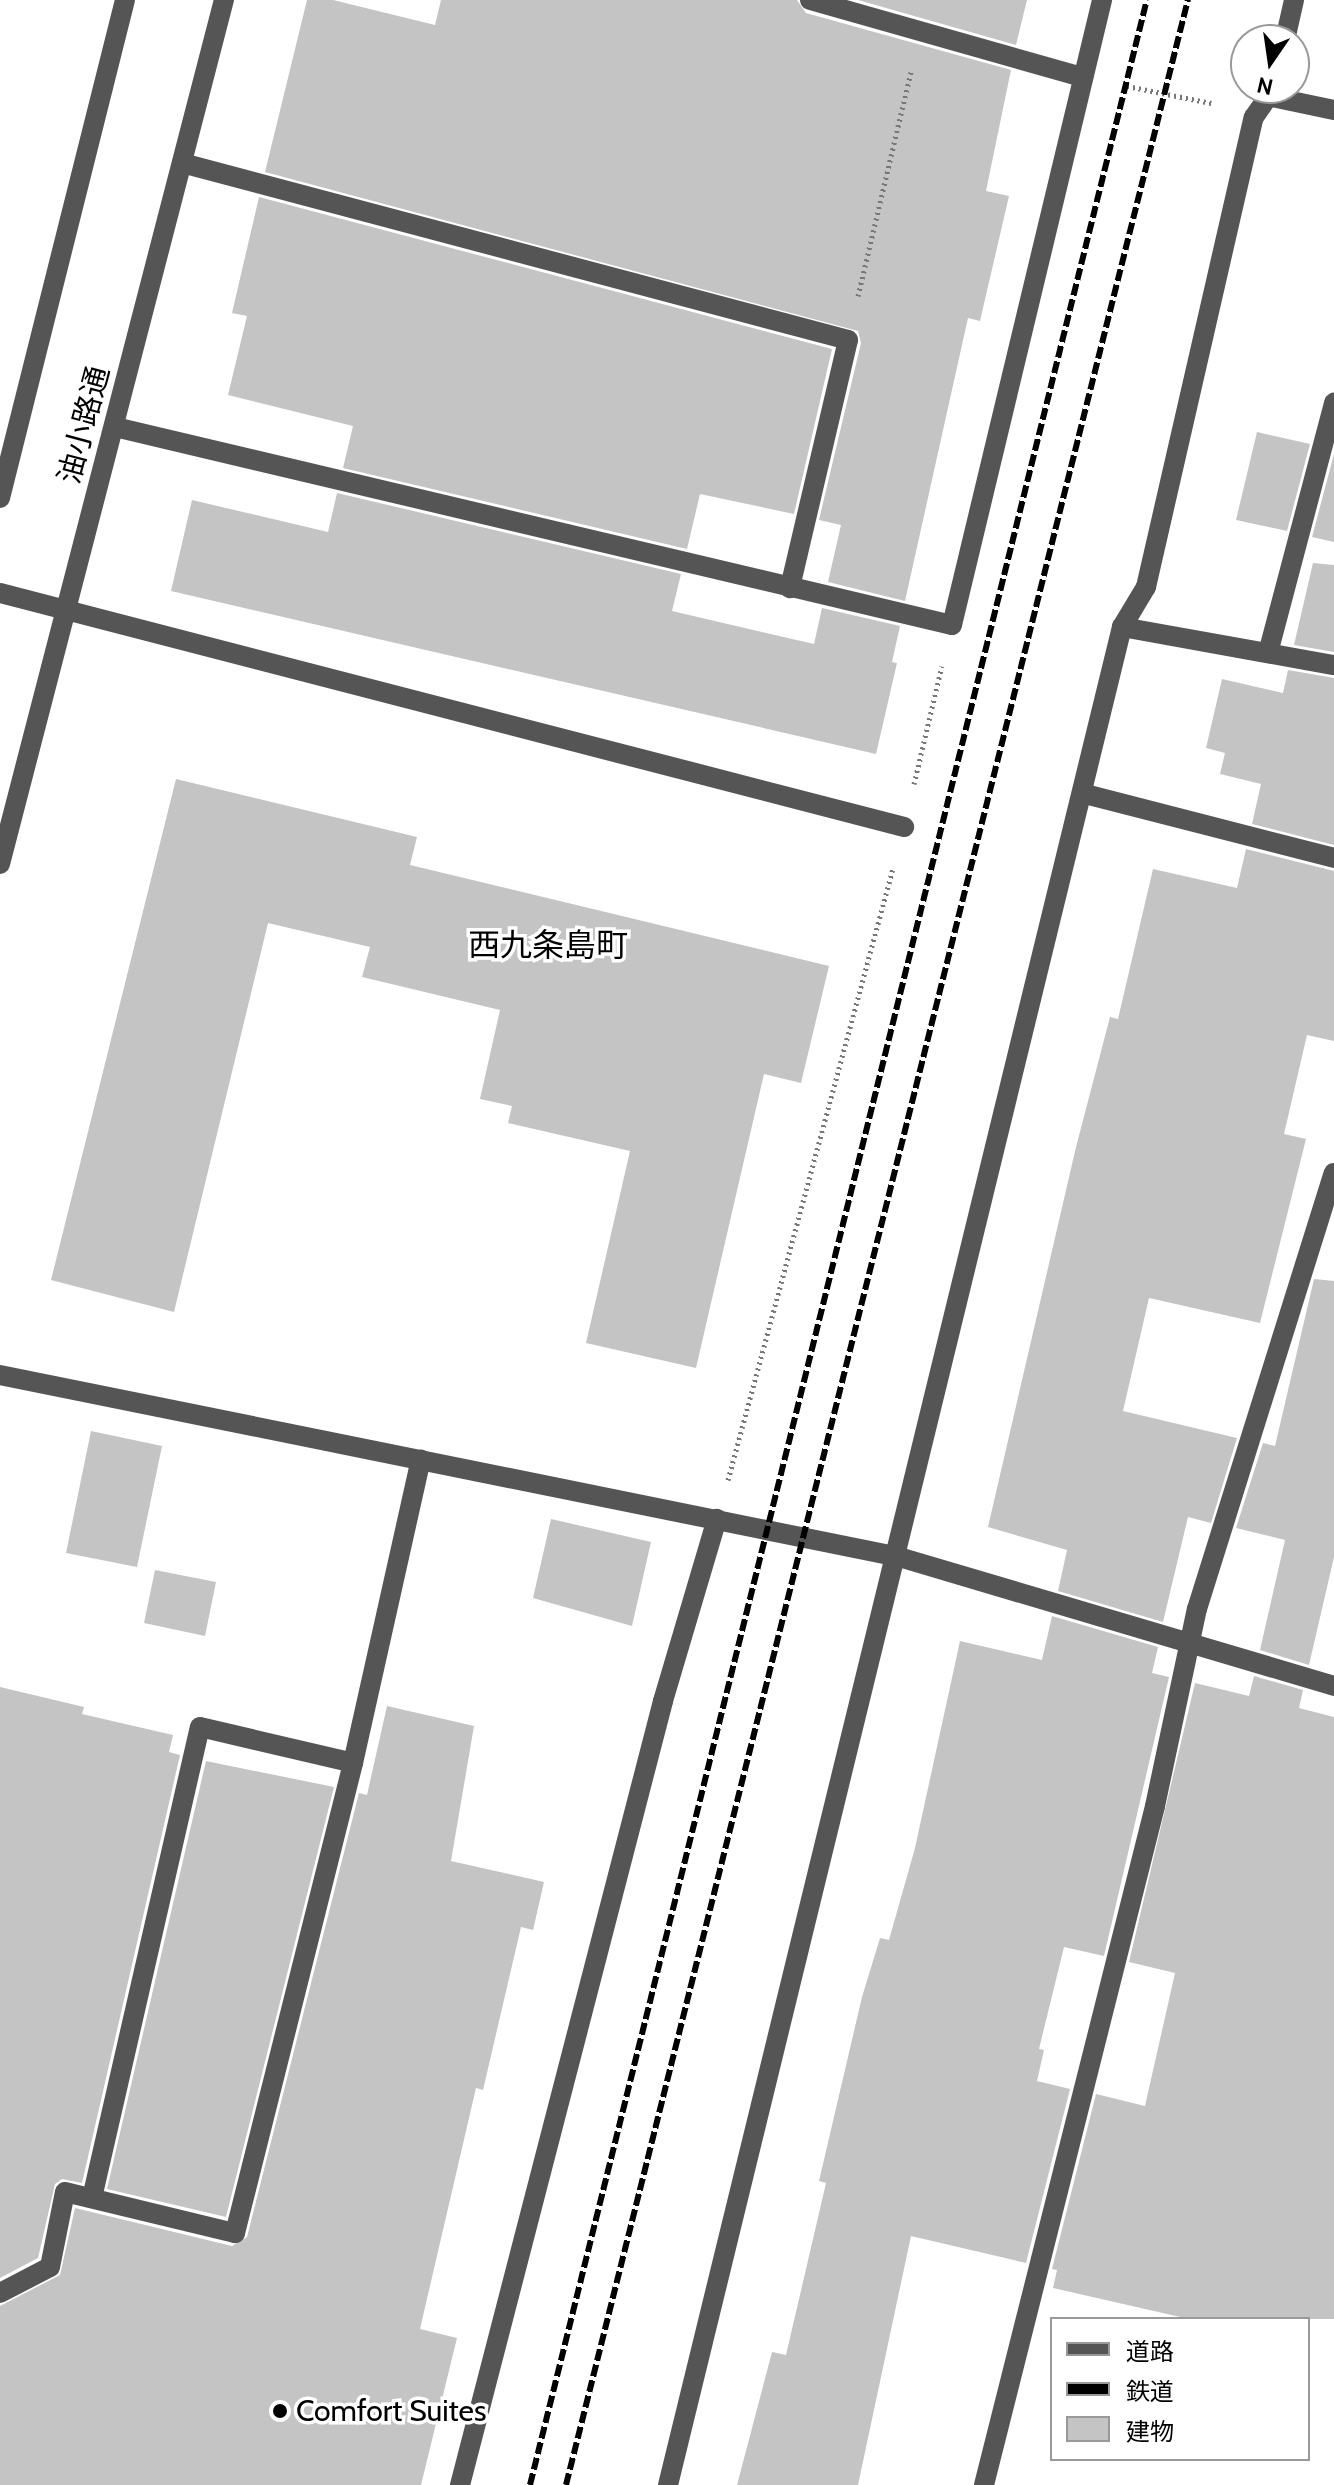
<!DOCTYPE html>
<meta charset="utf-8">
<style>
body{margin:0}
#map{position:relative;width:1334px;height:2485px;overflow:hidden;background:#fff;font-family:Cabin,"Noto Sans JP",sans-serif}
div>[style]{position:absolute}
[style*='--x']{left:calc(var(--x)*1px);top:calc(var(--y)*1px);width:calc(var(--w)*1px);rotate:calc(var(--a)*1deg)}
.building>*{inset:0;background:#c4c4c4}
.path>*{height:5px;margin-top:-2.5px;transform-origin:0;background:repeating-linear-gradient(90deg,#777 0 2px,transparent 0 6px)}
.minor>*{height:20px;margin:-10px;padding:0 10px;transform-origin:10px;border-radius:10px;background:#555}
.rail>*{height:6px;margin-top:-3px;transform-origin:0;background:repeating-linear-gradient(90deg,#000 0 12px,transparent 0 16px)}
.dots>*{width:22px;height:22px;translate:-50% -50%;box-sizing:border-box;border:4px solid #fff;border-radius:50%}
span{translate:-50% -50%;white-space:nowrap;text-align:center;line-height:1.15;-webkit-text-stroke:7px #fff;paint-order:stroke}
.street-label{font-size:30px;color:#000}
.poi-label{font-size:30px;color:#000}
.left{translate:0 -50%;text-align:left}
.neighbourhood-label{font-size:32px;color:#000}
.legend{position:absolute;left:1050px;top:2317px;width:260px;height:144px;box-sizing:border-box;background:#fff;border:2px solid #999;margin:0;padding:10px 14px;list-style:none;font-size:24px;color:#000}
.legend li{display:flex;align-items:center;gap:16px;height:40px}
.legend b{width:40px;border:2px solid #999}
.north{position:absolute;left:1230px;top:24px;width:80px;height:80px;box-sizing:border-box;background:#fff;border:2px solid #999;border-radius:50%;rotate:193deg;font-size:22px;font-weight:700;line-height:32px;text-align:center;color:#000}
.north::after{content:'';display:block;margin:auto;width:28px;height:36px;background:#000;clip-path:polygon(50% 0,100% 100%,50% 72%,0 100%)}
</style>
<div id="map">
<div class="building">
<div style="clip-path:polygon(307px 0,333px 0,435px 25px,441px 0,797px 0,806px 13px,1011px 70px,986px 191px,1009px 196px,980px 321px,968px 318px,905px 601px,828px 582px,841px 525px,819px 520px,861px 343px,858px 331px,265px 172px)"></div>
<div style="clip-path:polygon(858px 0,1027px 0,1016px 45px)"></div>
<div style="clip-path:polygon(259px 197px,832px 349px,794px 514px,700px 494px,687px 549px,343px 468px,353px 426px,228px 395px,247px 316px,232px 313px)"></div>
<div style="clip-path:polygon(1257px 432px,1310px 444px,1287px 531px,1236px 520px)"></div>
<div style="clip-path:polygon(1334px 454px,1334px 542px,1312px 537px)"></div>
<div style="clip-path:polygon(337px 493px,681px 574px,672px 611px,814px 644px,822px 608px,900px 626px,892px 662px,897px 663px,876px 754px,171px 591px,192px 500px,328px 532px)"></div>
<div style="clip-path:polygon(1313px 563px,1334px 565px,1334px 652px,1294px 645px)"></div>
<div style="clip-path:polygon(1288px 670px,1334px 678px,1334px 845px,1252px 824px,1261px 784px,1220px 774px,1225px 753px,1206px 748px,1222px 679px,1283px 693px)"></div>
<div style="clip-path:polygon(176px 779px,417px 837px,410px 865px,829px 966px,801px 1083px,764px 1074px,696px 1368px,586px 1343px,630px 1151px,508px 1123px,512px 1106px,480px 1099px,500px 1010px,362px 977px,370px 947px,268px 923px,174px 1312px,51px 1280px)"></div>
<div style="clip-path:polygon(1246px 849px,1334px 871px,1334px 1041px,1307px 1035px,1284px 1134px,1306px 1139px,1260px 1323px,1149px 1298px,1123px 1411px,1237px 1438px,1211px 1523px,1188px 1517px,1163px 1622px,1058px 1591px,1067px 1550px,988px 1527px,1076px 1147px,1110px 1017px,1118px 1019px,1153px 869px,1237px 888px)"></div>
<div style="clip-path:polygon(1314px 1279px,1334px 1281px,1334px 1557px,1309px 1665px,1260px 1650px,1285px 1540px,1236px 1528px,1263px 1443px,1275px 1446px)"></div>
<div style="clip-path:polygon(91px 1431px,162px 1446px,137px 1567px,66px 1553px)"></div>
<div style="clip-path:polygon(551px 1519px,651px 1542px,632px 1626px,533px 1598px)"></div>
<div style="clip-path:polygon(155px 1570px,216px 1582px,205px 1636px,144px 1623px)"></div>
<div style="clip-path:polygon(1052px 1616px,1158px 1647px,1152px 1673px,1169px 1677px,1104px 1956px,1064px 1947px,1039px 2049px,1044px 2050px,1037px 2081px,1070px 2089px,1026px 2263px,911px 2236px,858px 2485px,737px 2485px,772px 2352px,786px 2355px,826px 2183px,819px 2181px,862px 1997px,880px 1938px,889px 1940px,915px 1848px,960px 1641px,1042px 1660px)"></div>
<div style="clip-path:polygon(1254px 1676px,1303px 1690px,1299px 1708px,1334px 1717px,1334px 2319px,1189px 2319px,1053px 2288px,1057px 2270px,1052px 2269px,1096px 2094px,1145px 2106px,1175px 1973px,1129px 1962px,1195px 1683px,1249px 1696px)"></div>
<div style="clip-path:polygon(0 1687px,84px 1707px,82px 1714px,173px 1735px,169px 1752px,180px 1755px,82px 2183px,62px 2179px,55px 2184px,38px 2258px,0 2278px)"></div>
<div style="clip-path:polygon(387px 1706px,474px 1726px,451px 1861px,544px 1882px,533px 1930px,521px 1927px,483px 2090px,476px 2088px,420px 2329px,457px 2338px,421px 2485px,0 2485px,0 2306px,60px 2275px,75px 2208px,232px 2246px,247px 2237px,359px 1793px,367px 1795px)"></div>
<div style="clip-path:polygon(206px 1761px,334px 1787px,226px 2217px,107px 2189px)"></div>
</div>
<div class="path">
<div style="--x:1127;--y:86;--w:86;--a:11.4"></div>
<div style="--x:858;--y:296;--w:230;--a:-76.7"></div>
<div style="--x:914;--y:784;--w:121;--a:-76.7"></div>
<div style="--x:728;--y:1480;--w:634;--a:-74.91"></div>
</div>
<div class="minor">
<div style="--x:810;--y:0;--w:284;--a:15.8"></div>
<div style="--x:1285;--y:40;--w:41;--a:-77.3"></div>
<div style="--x:1272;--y:97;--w:63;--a:11.8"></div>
<div style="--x:182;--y:163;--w:689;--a:14.88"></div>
<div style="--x:848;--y:340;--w:255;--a:103.2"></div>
<div style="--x:115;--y:427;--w:860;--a:13.31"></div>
<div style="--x:952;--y:625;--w:643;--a:-76.5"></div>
<div style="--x:0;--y:498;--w:513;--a:-75.91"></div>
<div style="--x:0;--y:593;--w:934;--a:14.51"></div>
<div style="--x:1122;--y:627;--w:215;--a:10.2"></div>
<div style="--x:1268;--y:653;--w:259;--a:-75.2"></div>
<div style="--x:1085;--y:794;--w:257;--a:14.4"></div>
<div style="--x:0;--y:864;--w:893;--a:-75.47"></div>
<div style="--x:0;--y:1375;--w:917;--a:11.44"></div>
<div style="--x:899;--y:1557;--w:454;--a:16.5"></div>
<div style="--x:92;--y:2198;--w:483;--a:-77.1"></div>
<div style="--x:200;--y:1727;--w:157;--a:13.2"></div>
<div style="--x:0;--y:2293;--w:56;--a:-27.5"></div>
<div style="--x:50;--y:2267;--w:76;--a:-78.7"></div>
<div style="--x:65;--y:2192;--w:175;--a:13.6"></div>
<div style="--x:235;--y:2233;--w:485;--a:-75.9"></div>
<div style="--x:353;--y:1763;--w:311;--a:-77.4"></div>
<div style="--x:460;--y:2485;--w:810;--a:-75.48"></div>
<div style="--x:663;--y:1701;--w:190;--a:-73.5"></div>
<div style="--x:668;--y:2485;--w:1913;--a:-76.27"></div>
<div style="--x:1122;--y:627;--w:47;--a:-59"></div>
<div style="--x:1146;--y:587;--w:482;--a:-77.1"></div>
<div style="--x:1254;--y:117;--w:35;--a:-55"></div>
<div style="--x:984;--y:2485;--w:700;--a:-75.86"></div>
<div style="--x:1155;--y:1806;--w:201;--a:-78"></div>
<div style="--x:1197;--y:1609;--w:457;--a:-72.6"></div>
</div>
<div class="rail">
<div style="--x:530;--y:2485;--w:2560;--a:-76.06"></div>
<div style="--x:566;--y:2485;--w:2562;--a:-75.95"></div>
</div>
<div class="dots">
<div style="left:280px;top:2411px;background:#000"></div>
</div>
<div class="street-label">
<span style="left:84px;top:425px;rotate:-75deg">油小路通</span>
</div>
<div class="poi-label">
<span class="left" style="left:296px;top:2411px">Comfort Suites</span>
</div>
<div class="neighbourhood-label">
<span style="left:548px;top:945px">西九条島町</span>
</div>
<ul class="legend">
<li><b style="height:10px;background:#555"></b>道路</li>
<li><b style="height:10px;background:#000"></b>鉄道</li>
<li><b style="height:22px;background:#c4c4c4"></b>建物</li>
</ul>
<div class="north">N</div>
</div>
